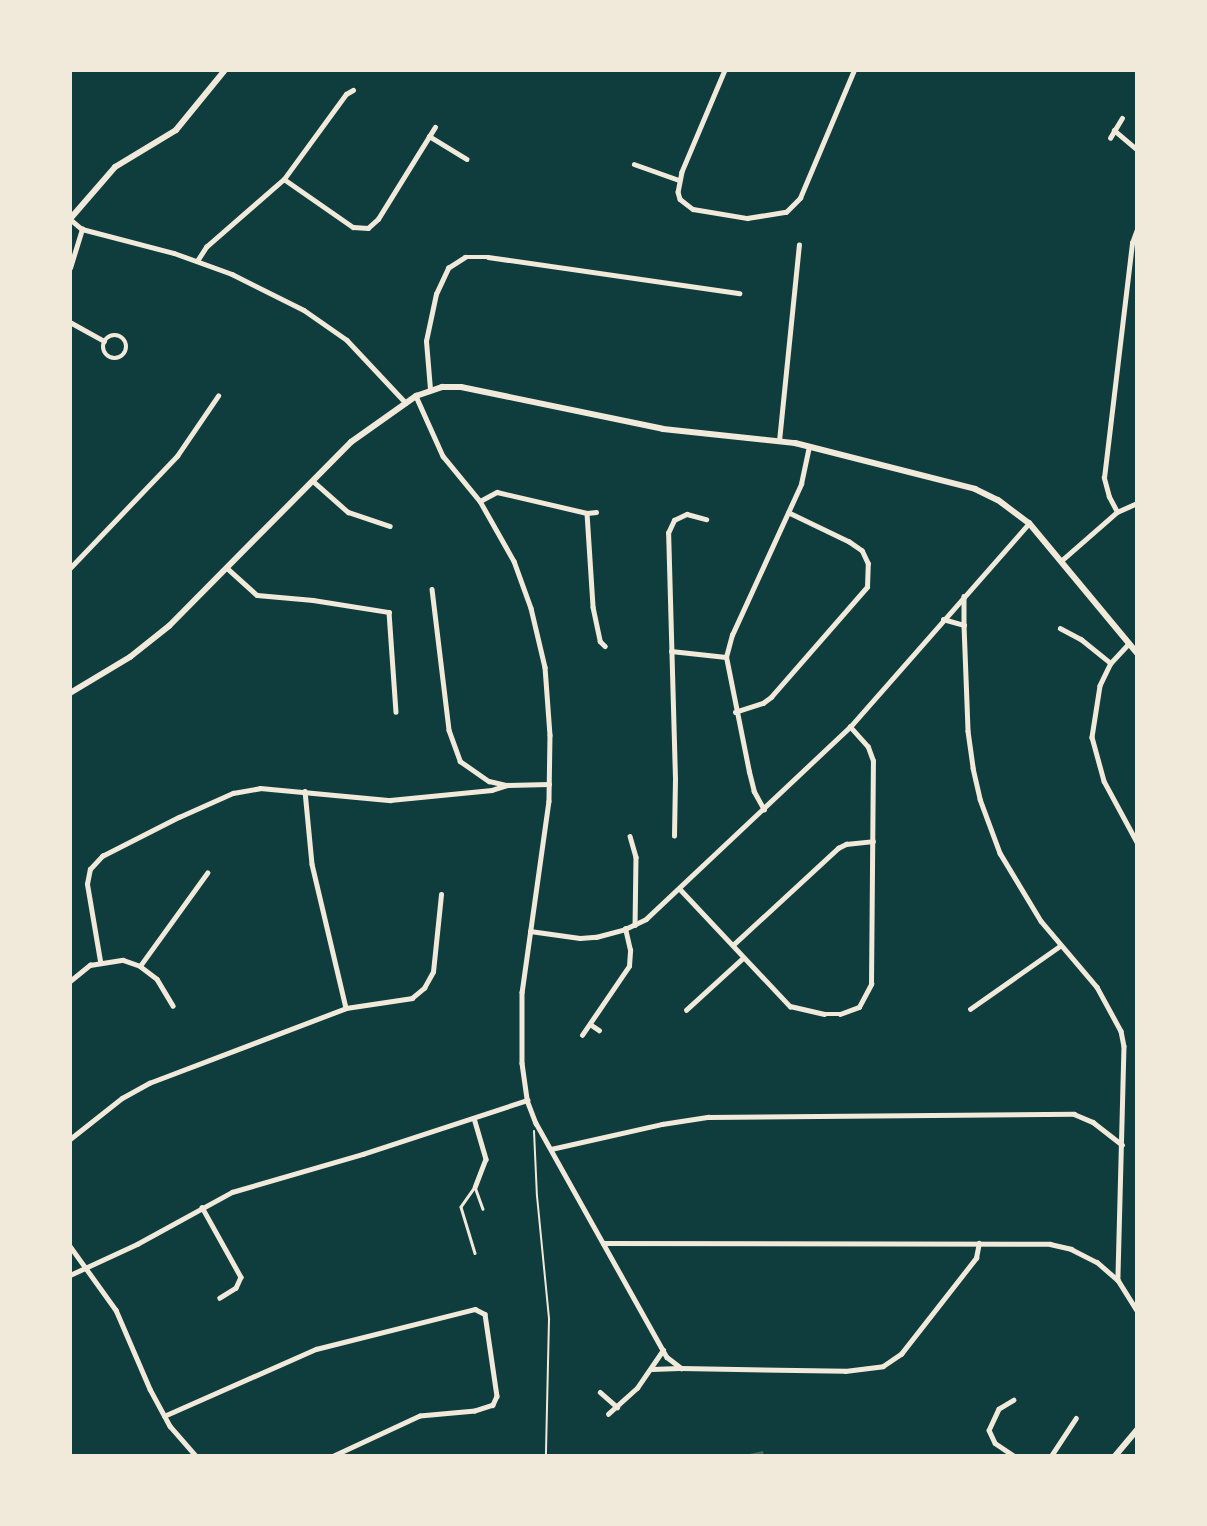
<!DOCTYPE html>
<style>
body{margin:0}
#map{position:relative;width:1207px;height:1526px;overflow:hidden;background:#0f3d3e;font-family:Poppins,sans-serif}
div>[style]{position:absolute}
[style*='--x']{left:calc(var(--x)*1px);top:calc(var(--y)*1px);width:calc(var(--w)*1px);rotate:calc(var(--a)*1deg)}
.building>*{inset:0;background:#486865}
.path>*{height:2px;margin:-1px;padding:0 1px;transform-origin:1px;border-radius:1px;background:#f1e9da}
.service>*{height:2.5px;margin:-1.25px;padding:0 1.25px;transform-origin:1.25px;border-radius:1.25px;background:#f1e9da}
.minor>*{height:4.5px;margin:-2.25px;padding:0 2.25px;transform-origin:2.25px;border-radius:2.25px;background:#f1e9da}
.minor>.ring{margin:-2.25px;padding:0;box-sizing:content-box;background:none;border:4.5px solid #f1e9da;border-radius:50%}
.tertiary>*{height:6px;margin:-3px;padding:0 3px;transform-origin:3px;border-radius:3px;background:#f1e9da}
span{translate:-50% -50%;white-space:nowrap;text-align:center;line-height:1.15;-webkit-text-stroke:7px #f1e9da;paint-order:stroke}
.frame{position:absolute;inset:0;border:72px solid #f1e9da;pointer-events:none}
</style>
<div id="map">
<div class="building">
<div style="clip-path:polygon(763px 1451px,764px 1456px,745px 1456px,745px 1455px)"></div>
</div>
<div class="path">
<div style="--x:534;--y:1131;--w:65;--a:87.4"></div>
<div style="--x:537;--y:1196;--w:124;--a:84.4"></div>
<div style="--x:549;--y:1319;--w:137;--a:91.3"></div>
</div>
<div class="service">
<div style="--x:475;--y:1187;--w:24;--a:125"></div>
<div style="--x:461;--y:1207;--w:48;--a:73.1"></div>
<div style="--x:475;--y:1187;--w:23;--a:70"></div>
</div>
<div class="minor">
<div style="--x:725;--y:70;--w:111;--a:112.9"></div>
<div style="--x:682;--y:172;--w:20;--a:101"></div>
<div style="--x:678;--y:192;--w:7;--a:74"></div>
<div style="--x:680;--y:199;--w:16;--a:38"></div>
<div style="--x:693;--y:209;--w:55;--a:9.5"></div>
<div style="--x:747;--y:218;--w:39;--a:-9"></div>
<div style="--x:786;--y:212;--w:20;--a:-45"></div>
<div style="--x:800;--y:198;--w:139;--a:-67.1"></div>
<div style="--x:1114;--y:130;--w:30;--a:40"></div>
<div style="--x:429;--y:136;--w:44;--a:31.2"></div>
<div style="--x:1110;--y:138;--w:23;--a:-59"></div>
<div style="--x:634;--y:164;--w:48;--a:19.6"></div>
<div style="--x:284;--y:179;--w:84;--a:34.8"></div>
<div style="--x:353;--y:227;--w:15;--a:4"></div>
<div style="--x:368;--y:228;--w:13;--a:-42"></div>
<div style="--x:378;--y:219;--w:108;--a:-58.2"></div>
<div style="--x:70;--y:219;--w:16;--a:40"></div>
<div style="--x:82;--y:229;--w:95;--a:14.6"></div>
<div style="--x:174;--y:253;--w:62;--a:19.9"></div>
<div style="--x:232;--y:274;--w:80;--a:26.6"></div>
<div style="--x:304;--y:310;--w:52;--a:34.9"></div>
<div style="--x:347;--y:340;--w:86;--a:46.9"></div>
<div style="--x:197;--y:261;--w:17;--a:-57"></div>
<div style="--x:206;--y:247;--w:103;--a:-41.1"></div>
<div style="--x:284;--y:179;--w:105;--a:-53.9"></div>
<div style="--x:346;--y:94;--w:8;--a:-30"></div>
<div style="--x:70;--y:268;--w:41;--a:-72.9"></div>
<div style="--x:70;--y:322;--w:39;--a:29"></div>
<div class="ring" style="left:103px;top:335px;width:19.5px;height:19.5px"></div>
<div style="--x:430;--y:389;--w:48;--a:-94.8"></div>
<div style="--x:426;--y:341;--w:48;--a:-78"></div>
<div style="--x:436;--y:294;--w:29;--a:-65"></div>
<div style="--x:448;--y:268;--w:20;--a:-33"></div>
<div style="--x:465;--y:257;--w:23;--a:0"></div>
<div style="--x:488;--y:257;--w:254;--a:8.2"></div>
<div style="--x:416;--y:396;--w:66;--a:65.8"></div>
<div style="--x:443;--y:456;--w:58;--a:50.6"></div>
<div style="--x:480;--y:501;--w:69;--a:60.5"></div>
<div style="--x:514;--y:561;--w:50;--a:70.1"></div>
<div style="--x:531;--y:608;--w:61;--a:76.7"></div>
<div style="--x:545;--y:667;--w:68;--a:85.8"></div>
<div style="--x:550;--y:735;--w:66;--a:90.9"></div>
<div style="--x:549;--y:801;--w:193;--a:98"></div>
<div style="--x:522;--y:992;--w:71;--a:90"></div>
<div style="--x:522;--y:1063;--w:37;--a:82"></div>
<div style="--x:527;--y:1100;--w:25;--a:69"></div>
<div style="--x:536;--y:1123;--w:268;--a:60.8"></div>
<div style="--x:667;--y:1357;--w:18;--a:38"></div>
<div style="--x:681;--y:1368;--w:164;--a:1"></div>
<div style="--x:845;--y:1371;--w:38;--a:-7"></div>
<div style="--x:883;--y:1366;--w:22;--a:-34"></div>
<div style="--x:901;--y:1354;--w:122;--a:-52"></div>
<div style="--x:976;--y:1258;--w:15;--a:-79"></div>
<div style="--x:779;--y:441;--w:197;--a:-84.2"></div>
<div style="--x:313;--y:481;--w:47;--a:41.5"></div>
<div style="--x:348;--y:512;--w:44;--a:18.4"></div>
<div style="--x:480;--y:501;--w:19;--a:-28"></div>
<div style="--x:497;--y:492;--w:92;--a:13.1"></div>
<div style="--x:587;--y:513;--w:9;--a:-6"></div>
<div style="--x:1117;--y:512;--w:17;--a:-118"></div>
<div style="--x:1109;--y:497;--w:20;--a:-105"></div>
<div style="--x:1104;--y:478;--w:237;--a:-83.2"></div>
<div style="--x:1132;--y:243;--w:15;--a:-70"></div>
<div style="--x:587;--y:513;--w:94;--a:86.3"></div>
<div style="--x:593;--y:607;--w:35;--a:78"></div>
<div style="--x:600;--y:641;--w:7;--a:45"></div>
<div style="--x:1061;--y:561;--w:74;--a:-41.2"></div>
<div style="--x:1117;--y:512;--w:22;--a:-24"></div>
<div style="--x:70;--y:568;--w:155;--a:-46.3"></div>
<div style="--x:177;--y:456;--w:73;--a:-55.7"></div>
<div style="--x:227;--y:568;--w:40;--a:42"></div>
<div style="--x:257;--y:595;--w:56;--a:5.1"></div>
<div style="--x:313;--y:600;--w:77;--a:9"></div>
<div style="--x:389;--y:612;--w:100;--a:86"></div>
<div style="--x:432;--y:589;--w:142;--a:83.1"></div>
<div style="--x:449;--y:730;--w:33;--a:70"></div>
<div style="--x:460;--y:761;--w:35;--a:35"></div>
<div style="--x:489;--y:781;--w:18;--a:13"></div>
<div style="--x:507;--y:785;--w:42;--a:-1.4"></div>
<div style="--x:964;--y:596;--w:29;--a:90"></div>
<div style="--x:943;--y:619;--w:22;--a:16"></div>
<div style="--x:964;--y:625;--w:106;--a:87.8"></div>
<div style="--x:968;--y:731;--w:37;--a:82"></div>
<div style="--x:973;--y:768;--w:32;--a:77"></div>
<div style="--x:980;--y:799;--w:58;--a:69.7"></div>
<div style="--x:1000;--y:853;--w:79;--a:58.9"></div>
<div style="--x:1041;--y:921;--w:87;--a:49.7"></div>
<div style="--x:1097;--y:987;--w:50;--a:61.4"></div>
<div style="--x:1121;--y:1031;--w:15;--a:79"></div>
<div style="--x:1124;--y:1046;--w:234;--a:91.5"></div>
<div style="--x:1060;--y:628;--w:24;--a:28"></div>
<div style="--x:1081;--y:639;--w:38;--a:39"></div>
<div style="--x:1129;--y:644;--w:26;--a:133"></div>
<div style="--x:1111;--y:663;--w:25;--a:116"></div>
<div style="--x:1100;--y:686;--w:52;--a:98.9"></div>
<div style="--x:1092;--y:737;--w:46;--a:74.7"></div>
<div style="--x:1104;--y:781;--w:69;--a:61.6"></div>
<div style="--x:671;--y:651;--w:55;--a:6.2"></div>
<div style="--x:735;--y:712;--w:29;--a:-18"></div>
<div style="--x:763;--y:703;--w:10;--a:-37"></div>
<div style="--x:771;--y:697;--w:146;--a:-48.9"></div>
<div style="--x:867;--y:587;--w:23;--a:-88"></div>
<div style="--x:868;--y:564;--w:14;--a:-115"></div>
<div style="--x:862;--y:551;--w:16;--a:-145"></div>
<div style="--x:849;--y:542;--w:67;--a:-154.2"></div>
<div style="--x:305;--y:791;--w:73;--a:84.5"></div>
<div style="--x:312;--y:864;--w:148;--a:76.7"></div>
<div style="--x:764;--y:810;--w:21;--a:-119"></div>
<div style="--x:754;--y:792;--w:21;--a:-104"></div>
<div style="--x:749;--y:772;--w:117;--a:-101.3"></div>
<div style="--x:726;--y:657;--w:23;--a:-75"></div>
<div style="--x:732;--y:635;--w:166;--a:-65.4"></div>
<div style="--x:801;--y:484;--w:38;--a:-78"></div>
<div style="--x:630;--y:836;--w:22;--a:74"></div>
<div style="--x:636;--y:857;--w:68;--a:90.8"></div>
<div style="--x:674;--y:836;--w:57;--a:-89"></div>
<div style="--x:675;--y:779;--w:246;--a:-91.6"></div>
<div style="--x:668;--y:533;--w:14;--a:-65"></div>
<div style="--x:674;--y:520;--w:14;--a:-25"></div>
<div style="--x:687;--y:514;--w:20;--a:15"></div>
<div style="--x:680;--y:889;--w:161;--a:46.8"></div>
<div style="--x:790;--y:1006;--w:35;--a:13"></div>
<div style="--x:824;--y:1014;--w:16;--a:0"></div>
<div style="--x:840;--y:1014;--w:20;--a:-20"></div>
<div style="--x:859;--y:1007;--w:26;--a:-62"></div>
<div style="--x:871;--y:984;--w:223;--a:-89.5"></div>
<div style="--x:873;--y:761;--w:15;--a:-110"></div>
<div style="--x:868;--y:747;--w:27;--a:-132"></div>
<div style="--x:530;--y:931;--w:50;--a:8"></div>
<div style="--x:580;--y:938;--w:16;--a:-4"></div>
<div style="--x:596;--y:937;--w:30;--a:-15"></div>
<div style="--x:625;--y:929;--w:23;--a:-25"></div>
<div style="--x:646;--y:919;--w:280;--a:-43.3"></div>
<div style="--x:850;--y:727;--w:271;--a:-48.7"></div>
<div style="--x:733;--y:945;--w:143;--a:-42.7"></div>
<div style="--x:838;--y:848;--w:9;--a:-27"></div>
<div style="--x:846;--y:844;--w:27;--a:-6"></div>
<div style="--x:100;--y:961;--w:78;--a:-99.6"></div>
<div style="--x:87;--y:884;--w:15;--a:-79"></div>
<div style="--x:90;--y:869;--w:18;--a:-47"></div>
<div style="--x:102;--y:856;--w:86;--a:-26.9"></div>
<div style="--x:179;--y:817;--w:59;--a:-24"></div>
<div style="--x:233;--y:793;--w:27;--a:-10"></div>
<div style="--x:260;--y:788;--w:131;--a:5.3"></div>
<div style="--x:390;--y:800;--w:102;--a:-5.6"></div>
<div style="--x:492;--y:790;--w:16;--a:-18"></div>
<div style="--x:140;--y:966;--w:115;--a:-54.2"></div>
<div style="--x:70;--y:981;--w:26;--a:-39"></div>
<div style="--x:90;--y:965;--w:33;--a:-9"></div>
<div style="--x:123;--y:960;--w:18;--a:19"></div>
<div style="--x:140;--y:966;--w:21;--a:37"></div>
<div style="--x:157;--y:979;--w:31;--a:59"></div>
<div style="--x:970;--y:1009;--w:110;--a:-35"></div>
<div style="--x:686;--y:1010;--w:77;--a:-42.4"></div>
<div style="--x:590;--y:1024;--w:11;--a:34"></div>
<div style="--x:582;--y:1035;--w:83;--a:-55.7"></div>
<div style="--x:629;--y:966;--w:16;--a:-86"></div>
<div style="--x:630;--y:950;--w:22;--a:-103"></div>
<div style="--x:474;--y:1118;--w:43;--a:73.7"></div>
<div style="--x:486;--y:1159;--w:30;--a:111"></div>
<div style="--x:70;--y:1139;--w:66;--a:-38.3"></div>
<div style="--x:122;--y:1098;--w:31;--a:-29"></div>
<div style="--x:149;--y:1083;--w:211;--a:-20.8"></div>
<div style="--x:346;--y:1008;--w:67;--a:-8.6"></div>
<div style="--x:412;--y:998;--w:16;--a:-40"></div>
<div style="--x:424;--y:988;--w:18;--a:-61"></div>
<div style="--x:433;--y:972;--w:78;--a:-84.1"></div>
<div style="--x:551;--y:1149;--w:114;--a:-12.7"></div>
<div style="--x:662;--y:1124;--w:47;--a:-8.7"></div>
<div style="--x:708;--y:1117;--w:366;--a:-0.5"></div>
<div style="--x:1074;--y:1114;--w:21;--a:23"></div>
<div style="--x:1093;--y:1122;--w:37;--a:38"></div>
<div style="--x:202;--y:1207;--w:80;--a:60.9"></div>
<div style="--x:241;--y:1277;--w:12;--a:114"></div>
<div style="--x:236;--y:1288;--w:19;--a:148"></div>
<div style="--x:603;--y:1243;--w:447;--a:0.1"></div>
<div style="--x:1050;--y:1244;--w:22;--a:13"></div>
<div style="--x:1071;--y:1249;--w:29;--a:27"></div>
<div style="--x:1097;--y:1262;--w:28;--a:41"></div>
<div style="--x:1118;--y:1280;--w:36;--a:58"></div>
<div style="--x:70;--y:1246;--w:79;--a:54.3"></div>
<div style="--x:116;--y:1310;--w:86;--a:66.7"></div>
<div style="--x:150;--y:1389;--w:42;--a:61.6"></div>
<div style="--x:170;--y:1426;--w:40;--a:49"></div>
<div style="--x:70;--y:1275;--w:74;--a:-24.8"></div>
<div style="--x:137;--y:1244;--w:108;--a:-28.7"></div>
<div style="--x:232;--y:1192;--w:136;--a:-16.2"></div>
<div style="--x:363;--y:1154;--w:173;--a:-18.2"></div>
<div style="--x:652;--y:1369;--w:27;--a:-2"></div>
<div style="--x:600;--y:1392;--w:23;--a:41"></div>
<div style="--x:1014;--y:1400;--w:17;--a:149"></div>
<div style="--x:999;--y:1409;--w:23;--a:115"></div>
<div style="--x:989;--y:1430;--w:14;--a:65"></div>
<div style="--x:995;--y:1443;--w:23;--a:34"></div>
<div style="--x:608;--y:1414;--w:39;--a:-42"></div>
<div style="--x:637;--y:1388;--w:46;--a:-55.6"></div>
<div style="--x:164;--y:1416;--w:166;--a:-23.8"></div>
<div style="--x:316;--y:1349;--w:164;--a:-14.1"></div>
<div style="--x:475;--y:1309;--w:11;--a:27"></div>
<div style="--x:485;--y:1314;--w:83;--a:81.7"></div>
<div style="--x:497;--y:1396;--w:10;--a:114"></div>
<div style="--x:493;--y:1405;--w:19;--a:162"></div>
<div style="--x:475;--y:1411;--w:55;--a:174.8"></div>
<div style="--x:420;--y:1416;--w:95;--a:155.1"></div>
<div style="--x:1051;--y:1456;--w:45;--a:-56.7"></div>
</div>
<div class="tertiary">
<div style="--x:70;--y:219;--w:69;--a:-49.1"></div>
<div style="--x:115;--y:167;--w:71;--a:-31.2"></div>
<div style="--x:176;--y:130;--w:77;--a:-50.8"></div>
<div style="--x:70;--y:693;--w:70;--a:-31"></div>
<div style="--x:130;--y:657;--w:50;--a:-38.5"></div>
<div style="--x:169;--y:626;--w:259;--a:-45.3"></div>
<div style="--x:351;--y:442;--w:80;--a:-35.3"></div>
<div style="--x:416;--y:396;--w:28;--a:-19"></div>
<div style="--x:442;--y:387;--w:19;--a:0"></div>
<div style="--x:461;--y:387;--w:206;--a:11.7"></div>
<div style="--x:663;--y:429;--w:133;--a:6.1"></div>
<div style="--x:795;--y:443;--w:186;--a:14.3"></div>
<div style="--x:975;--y:489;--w:25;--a:26"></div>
<div style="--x:998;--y:500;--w:39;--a:37"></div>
<div style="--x:1029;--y:523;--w:169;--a:50.3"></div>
<div style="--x:1115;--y:1456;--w:34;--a:-50"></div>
</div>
<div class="frame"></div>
</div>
